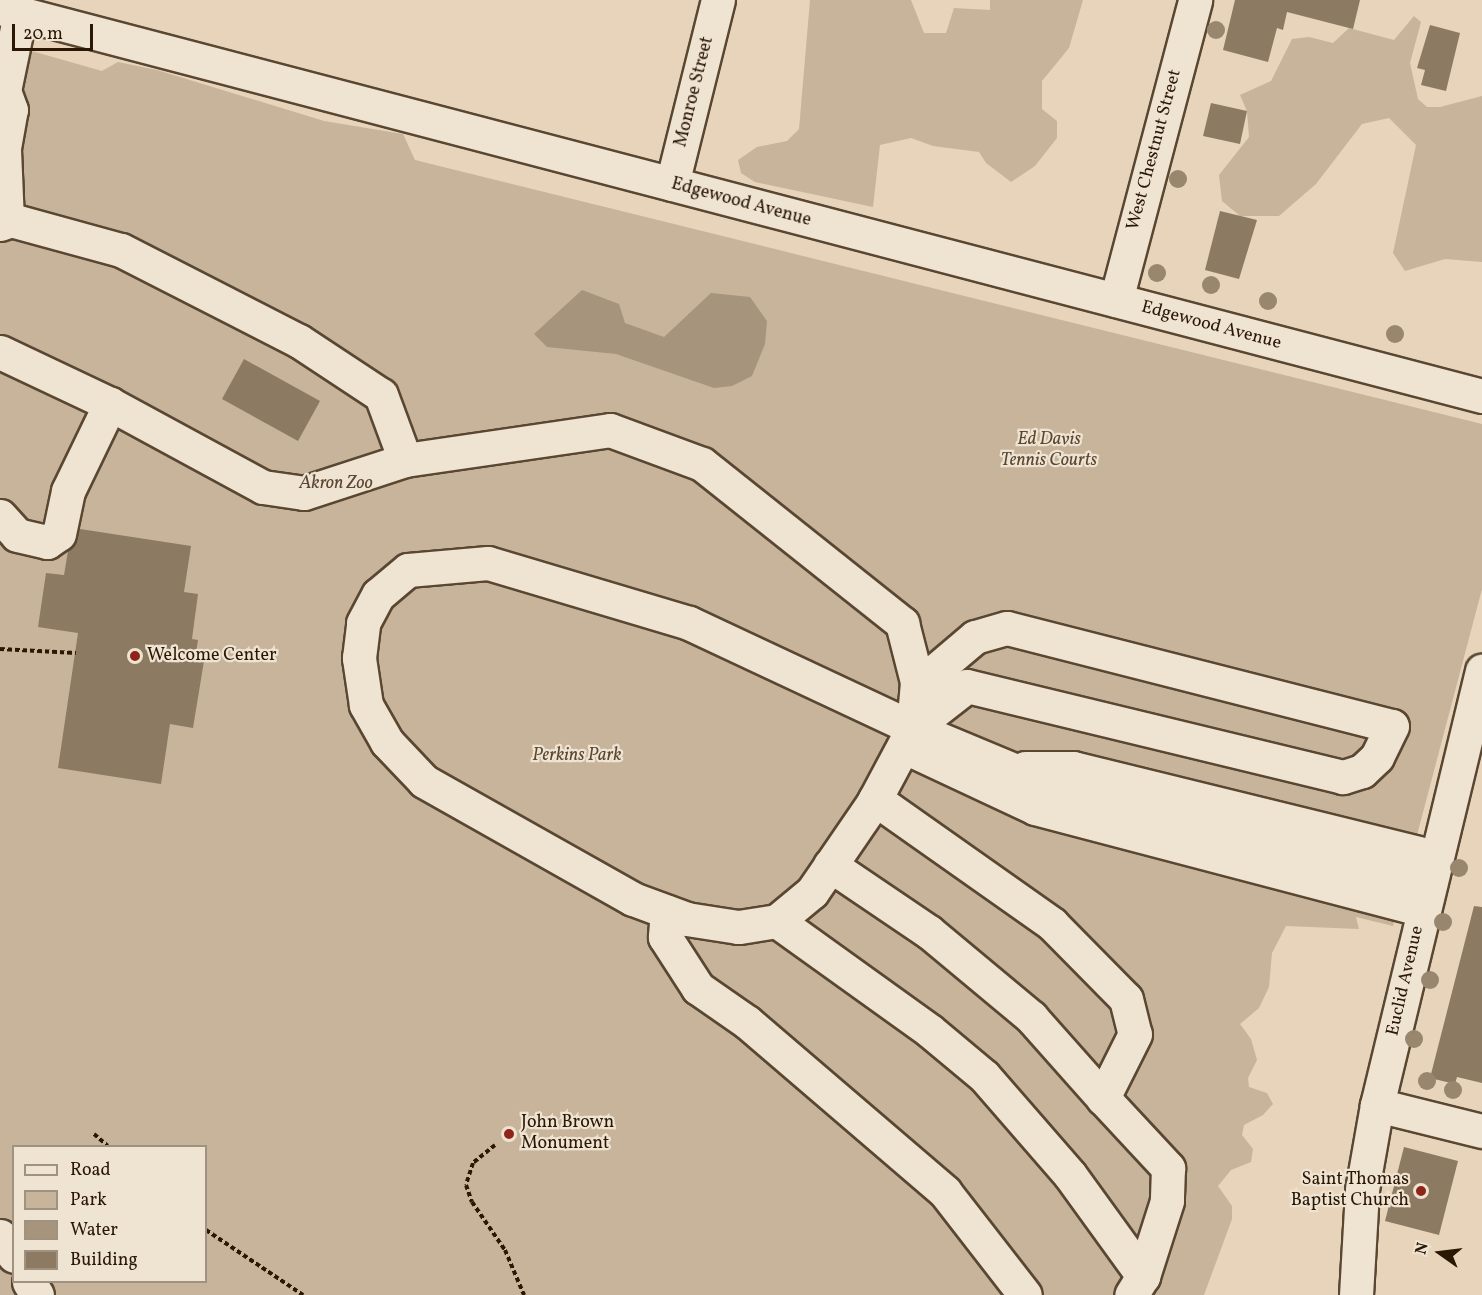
<!DOCTYPE html>
<style>
body{margin:0}
#map{position:relative;width:1482px;height:1295px;overflow:hidden;background:#e7d4ba;font-family:Vollkorn,serif}
div>[style]{position:absolute}
[style*='--x']{left:calc(var(--x)*1px);top:calc(var(--y)*1px);width:calc(var(--w)*1px);rotate:calc(var(--a)*1deg)}
.green>*{inset:0;background:#c7b49b}
.water>*{inset:0;background:#a7947c}
.building>*{inset:0;background:#8c7a63}
.path>*{height:4px;margin-top:-2px;transform-origin:0;background:repeating-linear-gradient(90deg,#2a1805 0 4.5px,transparent 0 7.5px)}
.roads{filter:drop-shadow(2px 0 #594732) drop-shadow(-2px 0 #594732) drop-shadow(0 2px #594732) drop-shadow(0 -2px #594732)}
.minor>*{height:33px;margin:-16.5px;padding:0 16.5px;transform-origin:16.5px;border-radius:16.5px;background:#efe3d2}
.trees>*{width:18px;height:18px;margin:-9px;border-radius:50%;background:#99866f}
.dots>*{width:16px;height:16px;translate:-50% -50%;box-sizing:border-box;border:3px solid #efe3d2;border-radius:50%}
span{translate:-50% -50%;white-space:nowrap;text-align:center;line-height:1.15;-webkit-text-stroke:4.5px #efe3d2;paint-order:stroke}
.street-label{font-size:18px;color:#2a1805}
.park-label{font-size:18px;color:#594732;font-style:italic}
.poi-label{font-size:18px;color:#2a1805}
.left{translate:0 -50%;text-align:left}
.right{translate:-100% -50%;text-align:right}
.legend{position:absolute;left:12px;top:1145px;width:195px;height:138px;box-sizing:border-box;background:#efe3d2;border:2px solid #a09280;margin:0;padding:8px 10px;list-style:none;font-size:18px;color:#2a1805}
.legend li{display:flex;align-items:center;gap:12px;height:30px}
.legend b{width:30px;border:2px solid #a09280}
.north{position:absolute;left:1410px;top:1223px;width:60px;height:60px;-webkit-text-stroke:4px #efe3d2;paint-order:stroke;rotate:284deg;font-size:16px;font-weight:700;line-height:24px;text-align:center;color:#2a1805}
.north::after{content:'';display:block;margin:auto;width:21px;height:27px;background:#2a1805;clip-path:polygon(50% 0,100% 100%,50% 72%,0 100%)}
.scale{position:absolute;left:12px;top:24px;width:81px;height:27px;box-sizing:border-box;border:3px solid #2a1805;border-top:0;padding-left:8px;font-size:18px;line-height:21px;white-space:nowrap;color:#2a1805;-webkit-text-stroke:4px #efe3d2;paint-order:stroke}
</style>
<div id="map">
<div class="green">
<div style="clip-path:polygon(810px 0,911px 0,924px 33px,946px 33px,954px 8px,990px 10px,990px 0,1083px 0,1069px 48px,1042px 81px,1042px 109px,1057px 121px,1057px 138px,1035px 166px,1011px 182px,986px 163px,979px 152px,933px 146px,911px 138px,880px 145px,873px 207px,755px 182px,741px 173px,738px 160px,757px 147px,787px 141px,799px 129px)"></div>
<div style="clip-path:polygon(1414px 16px,1421px 22px,1410px 63px,1418px 99px,1427px 107px,1440px 107px,1482px 96px,1482px 262px,1445px 259px,1405px 271px,1393px 253px,1416px 145px,1389px 118px,1362px 124px,1316px 184px,1279px 216px,1240px 216px,1222px 201px,1219px 175px,1249px 137px,1247px 111px,1240px 95px,1271px 81px,1292px 39px,1309px 37px,1333px 43px,1349px 28px,1394px 40px)"></div>
<div style="clip-path:polygon(evenodd,0 42px,102px 71px,118px 62px,157px 70px,324px 121px,403px 134px,415px 160px,1482px 424px,1482px 589px,1393px 926px,1356px 917px,1359px 929px,1286px 926px,1272px 953px,1269px 987px,1259px 1008px,1240px 1024px,1251px 1039px,1257px 1060px,1248px 1078px,1249px 1087px,1267px 1093px,1273px 1104px,1263px 1115px,1244px 1125px,1242px 1135px,1253px 1149px,1251px 1162px,1231px 1170px,1218px 1186px,1232px 1206px,1232px 1219px,1204px 1295px,0 1295px,0 42px,14px 1146px,206px 1146px,206px 1282px,14px 1282px,14px 1146px)"></div>
</div>
<div class="water">
<div style="clip-path:polygon(582px 290px,619px 304px,625px 323px,664px 337px,711px 293px,750px 297px,767px 321px,765px 344px,752px 376px,732px 386px,714px 388px,616px 354px,547px 347px,534px 334px)"></div>
</div>
<div class="building">
<div style="clip-path:polygon(1235px 0,1360px 0,1353px 29px,1287px 12px,1283px 30px,1277px 28px,1268px 62px,1223px 50px)"></div>
<div style="clip-path:polygon(1430px 25px,1460px 33px,1446px 91px,1421px 85px,1425px 70px,1417px 68px)"></div>
<div style="clip-path:polygon(1211px 103px,1247px 111px,1240px 144px,1203px 136px)"></div>
<div style="clip-path:polygon(1220px 211px,1257px 220px,1239px 279px,1205px 270px)"></div>
<div style="clip-path:polygon(244px 359px,320px 401px,298px 441px,222px 399px)"></div>
<div style="clip-path:polygon(80px 529px,191px 546px,184px 592px,198px 594px,192px 639px,198px 640px,195px 659px,204px 661px,193px 728px,170px 724px,161px 784px,58px 768px,78px 633px,38px 627px,46px 573px,64px 575px,68px 551px)"></div>
<div style="clip-path:polygon(1474px 906px,1482px 907px,1482px 1083px,1457px 1077px,1455px 1084px,1430px 1078px)"></div>
<div style="clip-path:polygon(1404px 1147px,1458px 1161px,1439px 1235px,1385px 1221px)"></div>
</div>
<div class="path">
<div style="--x:0;--y:649;--w:76;--a:3"></div>
<div style="--x:94;--y:1134;--w:18;--a:41"></div>
<div style="--x:495;--y:1145;--w:28;--a:141"></div>
<div style="--x:473;--y:1163;--w:23;--a:108"></div>
<div style="--x:466;--y:1185;--w:18;--a:71"></div>
<div style="--x:472;--y:1202;--w:58;--a:55.5"></div>
<div style="--x:505;--y:1250;--w:49;--a:67.1"></div>
<div style="--x:206;--y:1230;--w:117;--a:33.8"></div>
</div>
<div class="roads">
<div class="minor">
<div style="--x:0;--y:8;--w:1532;--a:14.67"></div>
<div style="--x:672;--y:184;--w:190;--a:-76"></div>
<div style="--x:7;--y:221;--w:73;--a:-92.4"></div>
<div style="--x:4;--y:148;--w:39;--a:-80"></div>
<div style="--x:11;--y:110;--w:20;--a:-110"></div>
<div style="--x:4;--y:91;--w:79;--a:-78.3"></div>
<div style="--x:0;--y:224;--w:12;--a:-20"></div>
<div style="--x:11;--y:220;--w:114;--a:15.3"></div>
<div style="--x:121;--y:250;--w:200;--a:27.1"></div>
<div style="--x:299;--y:341;--w:98;--a:33.4"></div>
<div style="--x:381;--y:395;--w:69;--a:69.7"></div>
<div style="--x:1116;--y:300;--w:310;--a:-75.2"></div>
<div style="--x:0;--y:352;--w:122;--a:25.3"></div>
<div style="--x:110;--y:404;--w:174;--a:28.5"></div>
<div style="--x:263;--y:487;--w:41;--a:8.3"></div>
<div style="--x:304;--y:493;--w:106;--a:-18.1"></div>
<div style="--x:405;--y:460;--w:207;--a:-8.3"></div>
<div style="--x:610;--y:430;--w:98;--a:20.3"></div>
<div style="--x:702;--y:464;--w:256;--a:38.5"></div>
<div style="--x:902;--y:623;--w:61;--a:75.7"></div>
<div style="--x:917;--y:682;--w:23;--a:95"></div>
<div style="--x:0;--y:516;--w:25;--a:48"></div>
<div style="--x:17;--y:535;--w:31;--a:13"></div>
<div style="--x:47;--y:542;--w:14;--a:-34"></div>
<div style="--x:59;--y:534;--w:44;--a:-78.2"></div>
<div style="--x:68;--y:491;--w:97;--a:-64.2"></div>
<div style="--x:917;--y:686;--w:76;--a:-40.2"></div>
<div style="--x:975;--y:637;--w:33;--a:-16"></div>
<div style="--x:1007;--y:628;--w:397;--a:14.3"></div>
<div style="--x:1392;--y:726;--w:34;--a:116"></div>
<div style="--x:1377;--y:757;--w:21;--a:137"></div>
<div style="--x:1362;--y:771;--w:20;--a:162"></div>
<div style="--x:1343;--y:777;--w:387;--a:-166.4"></div>
<div style="--x:967;--y:686;--w:68;--a:142.1"></div>
<div style="--x:913;--y:728;--w:85;--a:118.1"></div>
<div style="--x:873;--y:803;--w:108;--a:124.4"></div>
<div style="--x:812;--y:892;--w:45;--a:140.4"></div>
<div style="--x:777;--y:921;--w:39;--a:171"></div>
<div style="--x:738;--y:927;--w:52;--a:-171.1"></div>
<div style="--x:687;--y:919;--w:58;--a:-159.7"></div>
<div style="--x:633;--y:899;--w:240;--a:-150.6"></div>
<div style="--x:424;--y:781;--w:54;--a:-133.5"></div>
<div style="--x:387;--y:742;--w:43;--a:-119.6"></div>
<div style="--x:366;--y:705;--w:48;--a:-98.5"></div>
<div style="--x:359;--y:658;--w:35;--a:-83"></div>
<div style="--x:363;--y:623;--w:32;--a:-62"></div>
<div style="--x:378;--y:595;--w:39;--a:-40"></div>
<div style="--x:408;--y:570;--w:80;--a:-5"></div>
<div style="--x:488;--y:563;--w:210;--a:16.6"></div>
<div style="--x:689;--y:623;--w:247;--a:25.1"></div>
<div style="--x:913;--y:728;--w:180;--a:22.6"></div>
<div style="--x:1079;--y:797;--w:361;--a:13.6"></div>
<div style="--x:905;--y:747;--w:144;--a:25.1"></div>
<div style="--x:1035;--y:808;--w:401;--a:14.7"></div>
<div style="--x:1025;--y:768;--w:48;--a:0"></div>
<div style="--x:1073;--y:768;--w:374;--a:13.8"></div>
<div style="--x:875;--y:799;--w:217;--a:35.2"></div>
<div style="--x:1052;--y:924;--w:105;--a:45.4"></div>
<div style="--x:1126;--y:999;--w:36;--a:76"></div>
<div style="--x:1135;--y:1034;--w:72;--a:116.6"></div>
<div style="--x:1103;--y:1098;--w:96;--a:47.1"></div>
<div style="--x:1168;--y:1168;--w:33;--a:92"></div>
<div style="--x:1167;--y:1201;--w:79;--a:107.7"></div>
<div style="--x:1143;--y:1276;--w:22;--a:122"></div>
<div style="--x:830;--y:865;--w:120;--a:34.1"></div>
<div style="--x:929;--y:932;--w:133;--a:39.8"></div>
<div style="--x:1031;--y:1017;--w:108;--a:48.4"></div>
<div style="--x:667;--y:912;--w:25;--a:95"></div>
<div style="--x:665;--y:937;--w:61;--a:57.1"></div>
<div style="--x:698;--y:988;--w:60;--a:34.8"></div>
<div style="--x:747;--y:1022;--w:261;--a:40.6"></div>
<div style="--x:945;--y:1192;--w:130;--a:52.2"></div>
<div style="--x:777;--y:921;--w:188;--a:35.7"></div>
<div style="--x:930;--y:1031;--w:70;--a:39.8"></div>
<div style="--x:984;--y:1076;--w:131;--a:49"></div>
<div style="--x:1070;--y:1175;--w:125;--a:54.1"></div>
<div style="--x:1377;--y:1105;--w:108;--a:13.9"></div>
<div style="--x:0;--y:1236;--w:24;--a:55"></div>
<div style="--x:29;--y:1282;--w:15;--a:58"></div>
<div style="--x:1356;--y:1295;--w:105;--a:-86.7"></div>
<div style="--x:1362;--y:1190;--w:86;--a:-80"></div>
<div style="--x:1377;--y:1105;--w:447;--a:-76.4"></div>
</div>
</div>
<div class="trees">
<div style="left:1216px;top:30px"></div>
<div style="left:1178px;top:179px"></div>
<div style="left:1157px;top:273px"></div>
<div style="left:1211px;top:285px"></div>
<div style="left:1268px;top:301px"></div>
<div style="left:1395px;top:334px"></div>
<div style="left:1459px;top:868px"></div>
<div style="left:1443px;top:922px"></div>
<div style="left:1430px;top:980px"></div>
<div style="left:1414px;top:1039px"></div>
<div style="left:1427px;top:1081px"></div>
<div style="left:1453px;top:1090px"></div>
</div>
<div class="dots">
<div style="left:135px;top:656px;background:#8f2418"></div>
<div style="left:509px;top:1134px;background:#8f2418"></div>
<div style="left:1421px;top:1191px;background:#8f2418"></div>
</div>
<div class="street-label">
<span style="left:695px;top:92px;rotate:-76deg">Monroe Street</span>
<span style="left:1155px;top:150px;rotate:-75deg">West Chestnut Street</span>
<span style="left:741px;top:203px;rotate:15deg">Edgewood Avenue</span>
<span style="left:1211px;top:326px;rotate:15deg">Edgewood Avenue</span>
<span style="left:1406px;top:981px;rotate:-77deg">Euclid Avenue</span>
</div>
<div class="park-label">
<span style="left:1049px;top:451px">Ed Davis<br>Tennis Courts</span>
<span style="left:336px;top:484px">Akron Zoo</span>
<span style="left:577px;top:756px">Perkins Park</span>
</div>
<div class="poi-label">
<span class="left" style="left:147px;top:656px">Welcome Center</span>
<span class="left" style="left:521px;top:1134px">John Brown<br>Monument</span>
<span class="right" style="left:1409px;top:1191px">Saint Thomas<br>Baptist Church</span>
</div>
<ul class="legend">
<li><b style="height:8px;background:#efe3d2"></b>Road</li>
<li><b style="height:16px;background:#c7b49b"></b>Park</li>
<li><b style="height:16px;background:#a7947c"></b>Water</li>
<li><b style="height:16px;background:#8c7a63"></b>Building</li>
</ul>
<div class="north">N</div>
<div class="scale">20 m</div>
</div>
